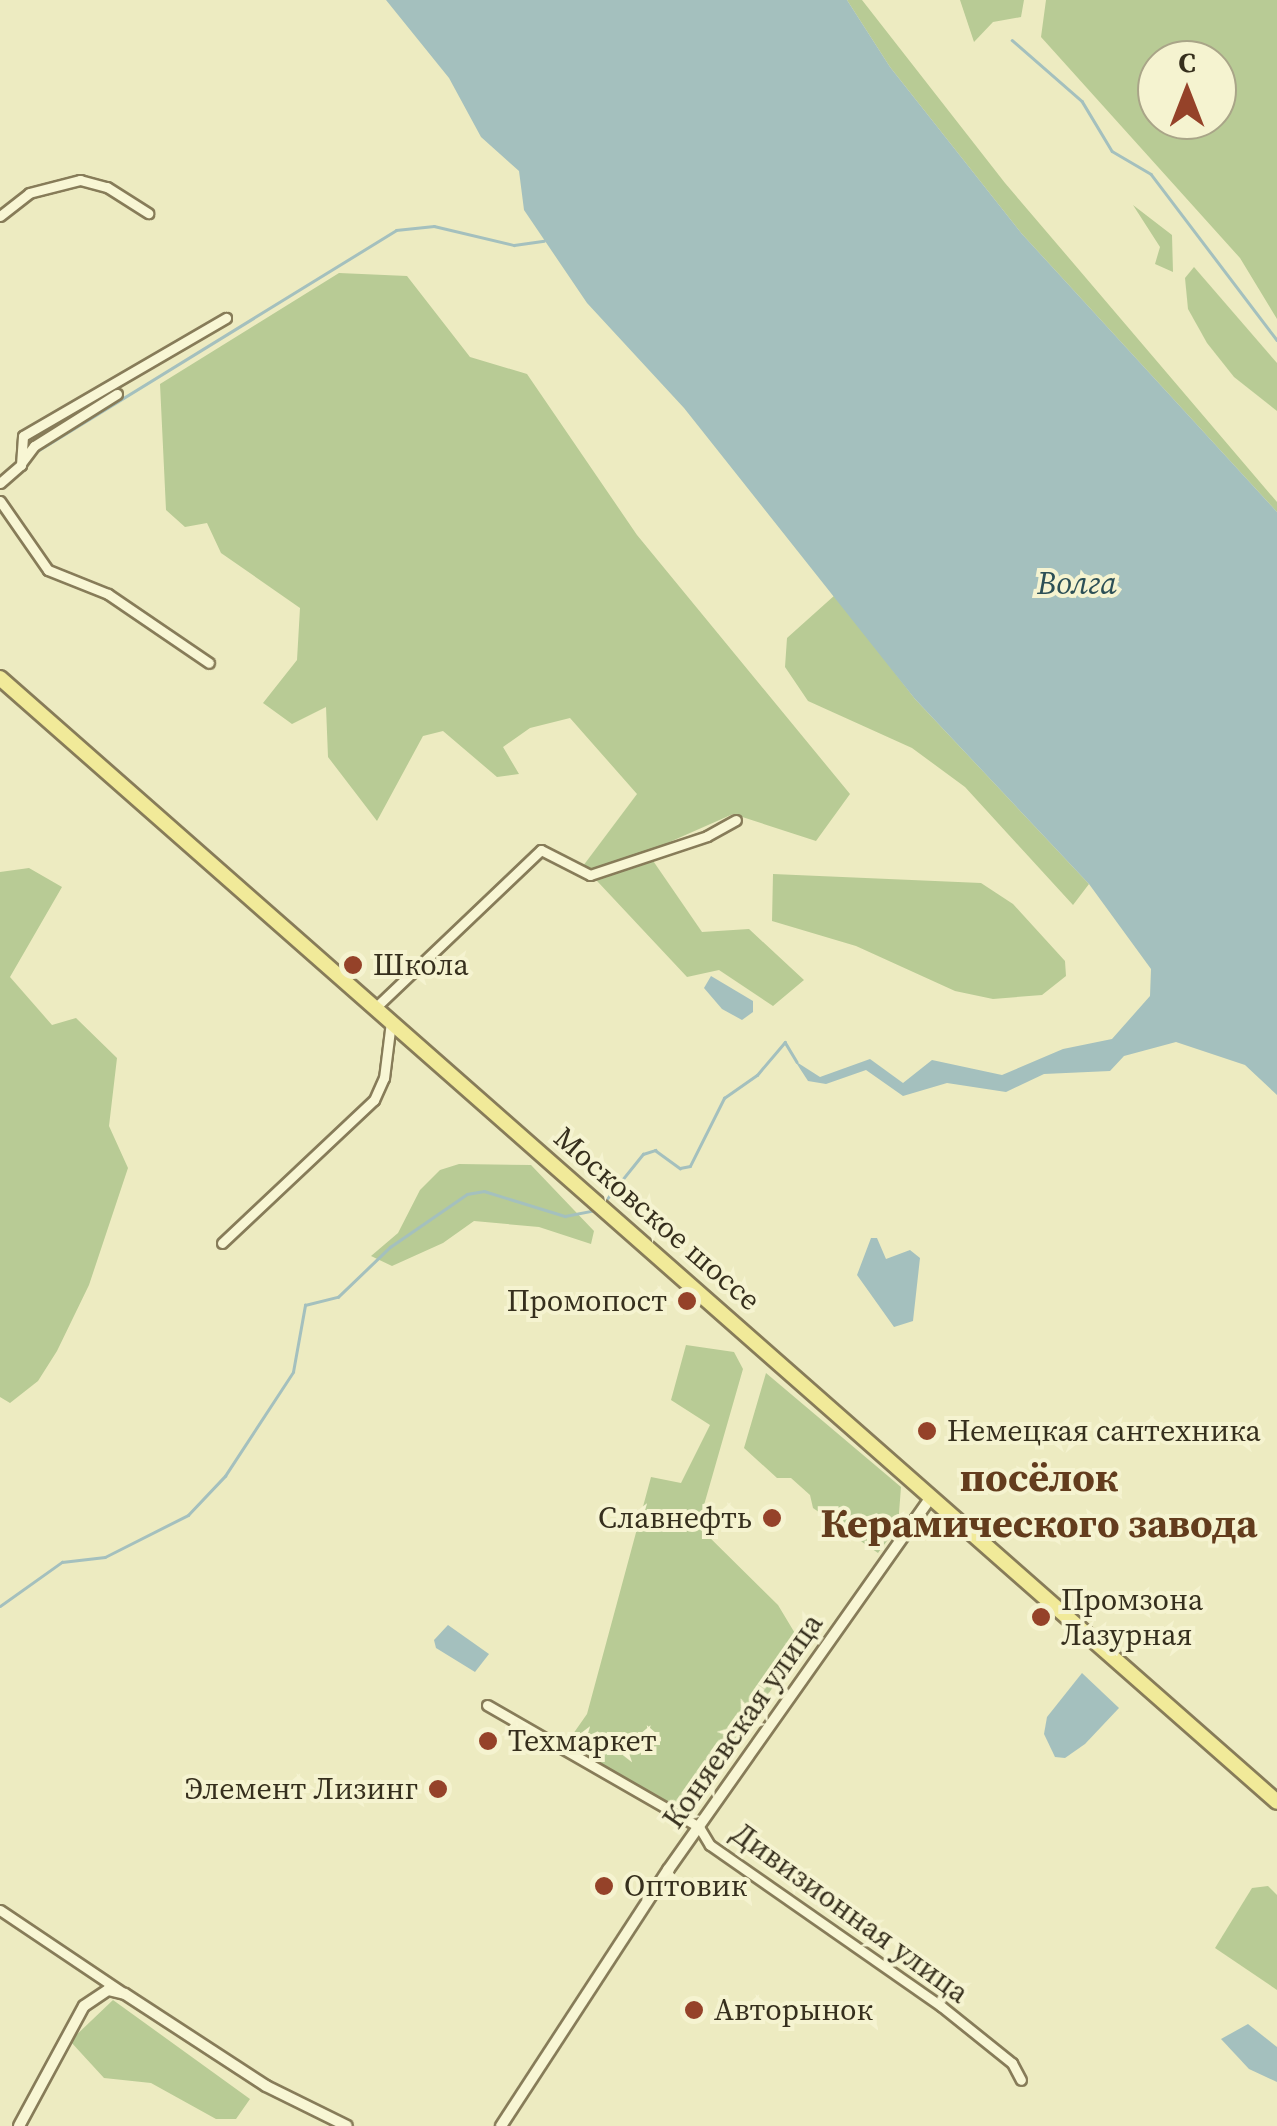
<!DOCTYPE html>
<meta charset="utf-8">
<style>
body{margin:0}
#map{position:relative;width:1277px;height:2126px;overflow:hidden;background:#edebc1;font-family:"Source Serif 4",serif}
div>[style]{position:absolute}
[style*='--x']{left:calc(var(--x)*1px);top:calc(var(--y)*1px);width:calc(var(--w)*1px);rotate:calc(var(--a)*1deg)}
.green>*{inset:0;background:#b8cb95}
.water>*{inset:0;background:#a4c0be}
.stream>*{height:2.5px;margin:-1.25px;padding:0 1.25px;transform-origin:1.25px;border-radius:1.25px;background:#a4c0be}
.roads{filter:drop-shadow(2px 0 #877c59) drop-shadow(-2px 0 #877c59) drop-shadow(0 2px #877c59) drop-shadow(0 -2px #877c59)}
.minor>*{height:9px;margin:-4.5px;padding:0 4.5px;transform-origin:4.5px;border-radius:4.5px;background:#f8f6d4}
.tertiary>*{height:10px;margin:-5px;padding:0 5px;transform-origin:5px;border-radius:5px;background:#f8f6d4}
.primary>*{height:14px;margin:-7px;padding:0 7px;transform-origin:7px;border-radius:7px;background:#f1ea99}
.dots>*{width:28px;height:28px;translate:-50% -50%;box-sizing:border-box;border:5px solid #f5f3d0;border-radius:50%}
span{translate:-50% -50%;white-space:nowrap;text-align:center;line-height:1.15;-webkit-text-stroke:8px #f5f3d0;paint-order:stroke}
.poi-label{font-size:30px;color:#362f1d}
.left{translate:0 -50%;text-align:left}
.right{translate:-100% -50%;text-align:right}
.street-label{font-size:30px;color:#362f1d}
.water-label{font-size:32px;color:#2c4f56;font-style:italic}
.district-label{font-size:40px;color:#633c1d;font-weight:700}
.north{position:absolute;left:1137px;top:40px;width:100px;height:100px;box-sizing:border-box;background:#f5f3d0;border:2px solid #a9a588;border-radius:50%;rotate:0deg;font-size:28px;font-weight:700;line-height:40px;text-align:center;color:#362f1d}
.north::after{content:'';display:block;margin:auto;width:35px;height:45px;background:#954229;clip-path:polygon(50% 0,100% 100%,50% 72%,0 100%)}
</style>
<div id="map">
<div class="green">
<div style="clip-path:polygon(847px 0,862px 0,1005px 183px,1277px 502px,1277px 512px,1022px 234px,890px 67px)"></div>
<div style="clip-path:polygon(960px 0,1024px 0,1021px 17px,993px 22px,974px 42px)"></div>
<div style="clip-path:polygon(evenodd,1046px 0,1277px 0,1277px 319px,1240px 258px,1041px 37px,1046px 0,1217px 60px,1217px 120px,1157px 120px,1157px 60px,1217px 60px)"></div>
<div style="clip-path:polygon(1133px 205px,1172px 235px,1173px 272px,1155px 264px,1160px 247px)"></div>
<div style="clip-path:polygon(1194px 267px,1277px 363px,1277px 411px,1234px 377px,1207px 343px,1188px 309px,1185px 278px)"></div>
<div style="clip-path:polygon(339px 273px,407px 276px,470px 357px,527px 374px,637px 535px,850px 794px,816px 841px,733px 814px,647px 852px,702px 932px,749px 929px,804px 980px,773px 1006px,719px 970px,687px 977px,583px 866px,637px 794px,570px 718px,530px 728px,503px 747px,519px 774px,497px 777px,443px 731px,423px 736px,377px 821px,328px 757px,326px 707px,292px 724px,263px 703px,297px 660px,300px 608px,221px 553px,207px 523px,185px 527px,166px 510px,160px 384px)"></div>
<div style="clip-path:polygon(835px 595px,915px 699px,1089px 884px,1073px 905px,965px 787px,912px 748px,808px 701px,785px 667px,787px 638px)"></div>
<div style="clip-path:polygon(29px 868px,62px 887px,10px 977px,52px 1025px,76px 1018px,117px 1058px,109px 1126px,128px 1168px,89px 1285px,57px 1351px,38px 1381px,10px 1403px,0 1397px,0 872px)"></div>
<div style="clip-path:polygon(773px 874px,981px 883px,1013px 904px,1065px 961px,1066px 976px,1042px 995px,993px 999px,955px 991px,856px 946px,772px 921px)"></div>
<div style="clip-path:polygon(459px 1164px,531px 1165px,594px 1231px,591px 1244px,539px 1227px,474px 1221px,443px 1243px,392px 1266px,371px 1256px,398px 1233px,420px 1190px,440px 1170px)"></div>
<div style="clip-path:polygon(686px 1345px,734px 1352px,743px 1369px,698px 1526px,778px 1605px,802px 1645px,700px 1793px,688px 1806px,674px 1808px,566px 1744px,587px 1714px,651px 1477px,681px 1483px,710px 1425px,671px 1400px)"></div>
<div style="clip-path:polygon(766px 1373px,901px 1487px,898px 1526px,878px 1553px,813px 1508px,810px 1495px,791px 1478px,777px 1478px,744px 1448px)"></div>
<div style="clip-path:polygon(1268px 1886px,1277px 1895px,1277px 1990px,1215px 1948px,1252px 1888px)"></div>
<div style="clip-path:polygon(113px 2000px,250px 2099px,236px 2119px,216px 2119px,151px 2083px,104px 2078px,70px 2041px)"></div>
</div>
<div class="water">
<div style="clip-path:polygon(386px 0,847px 0,890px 67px,1022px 234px,1277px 512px,1277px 1095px,1245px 1065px,1176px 1042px,1124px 1056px,1110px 1071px,1044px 1074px,1006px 1092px,947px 1083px,903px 1096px,866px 1070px,826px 1084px,808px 1081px,795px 1061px,820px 1077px,870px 1059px,903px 1083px,932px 1060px,1002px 1075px,1063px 1049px,1112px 1039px,1150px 996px,1151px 969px,1089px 884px,915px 699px,684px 408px,587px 303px,524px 210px,519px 171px,481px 137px,449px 78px)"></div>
<div style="clip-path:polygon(711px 976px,753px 1001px,753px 1012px,742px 1020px,722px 1009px,704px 988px)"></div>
<div style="clip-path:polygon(871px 1238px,877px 1238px,886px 1259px,910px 1250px,920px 1258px,913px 1321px,894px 1327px,857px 1275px)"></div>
<div style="clip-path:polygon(448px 1625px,489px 1654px,475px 1672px,436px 1648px,434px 1640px)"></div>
<div style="clip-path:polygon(1082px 1673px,1119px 1708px,1085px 1744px,1065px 1758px,1055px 1757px,1044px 1734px,1047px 1717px)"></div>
<div style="clip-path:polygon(1248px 2024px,1277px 2047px,1277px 2082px,1249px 2069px,1221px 2039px)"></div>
</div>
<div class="stream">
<div style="--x:1012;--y:40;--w:93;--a:41.1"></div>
<div style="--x:1082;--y:101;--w:58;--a:59"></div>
<div style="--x:1112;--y:151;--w:45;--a:30.5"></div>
<div style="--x:1151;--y:174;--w:208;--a:52.8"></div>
<div style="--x:34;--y:453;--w:425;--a:-31.6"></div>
<div style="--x:396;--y:230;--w:38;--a:-6"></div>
<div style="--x:434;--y:226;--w:82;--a:13.4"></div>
<div style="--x:514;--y:245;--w:30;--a:-8"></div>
<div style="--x:0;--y:477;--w:13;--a:-42"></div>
<div style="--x:606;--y:1200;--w:59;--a:-51.2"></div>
<div style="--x:643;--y:1154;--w:13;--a:-18"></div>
<div style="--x:655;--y:1150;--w:31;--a:36"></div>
<div style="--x:680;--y:1168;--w:10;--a:-11"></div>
<div style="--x:690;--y:1166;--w:76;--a:-63.4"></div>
<div style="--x:724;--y:1098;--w:40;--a:-34.9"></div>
<div style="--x:757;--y:1075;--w:43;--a:-49.7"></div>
<div style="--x:785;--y:1042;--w:23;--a:59"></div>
<div style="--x:0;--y:1606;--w:76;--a:-35.4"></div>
<div style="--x:62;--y:1562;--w:43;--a:-6.6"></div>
<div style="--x:105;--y:1557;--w:93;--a:-26.8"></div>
<div style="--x:188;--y:1515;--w:54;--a:-46.5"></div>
<div style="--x:225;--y:1476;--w:124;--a:-56.8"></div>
<div style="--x:293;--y:1372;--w:68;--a:-79.8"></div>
<div style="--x:305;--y:1305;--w:34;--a:-14"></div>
<div style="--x:338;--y:1297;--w:72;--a:-43.9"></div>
<div style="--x:390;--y:1247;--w:93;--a:-34.5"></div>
<div style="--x:467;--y:1194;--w:17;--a:-10"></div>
<div style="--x:484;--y:1191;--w:85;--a:17.2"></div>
<div style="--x:565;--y:1216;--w:33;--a:-11"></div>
</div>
<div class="roads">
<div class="minor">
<div style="--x:0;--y:216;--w:37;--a:-38"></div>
<div style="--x:29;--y:193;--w:53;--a:-14.3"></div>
<div style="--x:80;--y:180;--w:28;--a:15"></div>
<div style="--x:107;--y:187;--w:49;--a:32.4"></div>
<div style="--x:22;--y:462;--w:20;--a:-53"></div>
<div style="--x:34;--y:446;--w:98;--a:-32.1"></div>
<div style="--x:0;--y:483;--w:28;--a:-41"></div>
<div style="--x:21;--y:465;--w:29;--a:-86"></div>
<div style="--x:23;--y:436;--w:235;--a:-30.2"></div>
<div style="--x:0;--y:501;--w:84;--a:55.2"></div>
<div style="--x:48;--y:570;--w:65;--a:21.8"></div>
<div style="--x:108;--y:594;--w:122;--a:34.3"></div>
<div style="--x:375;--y:1008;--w:229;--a:-43.6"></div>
<div style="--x:541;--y:850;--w:55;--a:27"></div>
<div style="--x:590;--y:875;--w:123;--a:-18.4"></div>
<div style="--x:707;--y:836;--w:33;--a:-29"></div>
<div style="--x:222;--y:1243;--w:209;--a:-43.3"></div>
<div style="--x:374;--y:1100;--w:24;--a:-66"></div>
<div style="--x:384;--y:1078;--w:56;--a:-82.9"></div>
<div style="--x:487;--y:1705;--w:245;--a:29.9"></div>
<div style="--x:699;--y:1827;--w:21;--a:59"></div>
<div style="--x:710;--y:1845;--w:282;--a:34.9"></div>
<div style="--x:941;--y:2006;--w:91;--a:38.8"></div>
<div style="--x:1012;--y:2063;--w:19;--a:62"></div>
<div style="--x:0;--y:1910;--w:147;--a:33.9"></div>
</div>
<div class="tertiary">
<div style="--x:19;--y:2126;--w:136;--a:-61.6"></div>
<div style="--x:84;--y:2006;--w:29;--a:-34"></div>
<div style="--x:108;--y:1990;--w:17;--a:13"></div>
<div style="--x:125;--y:1994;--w:168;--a:33.1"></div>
<div style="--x:266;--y:2086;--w:90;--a:26.3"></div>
<div style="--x:501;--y:2126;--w:306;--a:-56.9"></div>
<div style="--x:668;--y:1870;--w:456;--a:-54.8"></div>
</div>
<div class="primary">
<div style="--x:0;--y:678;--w:1701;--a:41.35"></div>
</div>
</div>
<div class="dots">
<div style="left:353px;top:965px;background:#954229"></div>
<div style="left:687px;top:1301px;background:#954229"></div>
<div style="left:927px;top:1431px;background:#954229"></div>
<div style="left:772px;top:1518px;background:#954229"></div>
<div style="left:1041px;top:1617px;background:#954229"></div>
<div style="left:488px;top:1741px;background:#954229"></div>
<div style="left:438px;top:1789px;background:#954229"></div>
<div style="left:604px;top:1886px;background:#954229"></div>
<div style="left:694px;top:2010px;background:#954229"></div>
</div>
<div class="poi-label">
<span class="left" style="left:373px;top:965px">Школа</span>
<span class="right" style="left:667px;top:1301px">Промопост</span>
<span class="left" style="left:947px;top:1431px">Немецкая сантехника</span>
<span class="right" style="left:752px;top:1518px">Славнефть</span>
<span class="left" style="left:1061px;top:1617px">Промзона<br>Лазурная</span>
<span class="left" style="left:508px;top:1741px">Техмаркет</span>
<span class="right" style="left:418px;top:1789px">Элемент Лизинг</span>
<span class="left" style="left:624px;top:1886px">Оптовик</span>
<span class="left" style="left:714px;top:2010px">Авторынок</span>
</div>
<div class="street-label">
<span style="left:657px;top:1219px;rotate:41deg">Московское шоссе</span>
<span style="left:743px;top:1721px;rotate:-55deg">Коняевская улица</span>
<span style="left:850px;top:1913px;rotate:36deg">Дивизионная улица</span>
</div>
<div class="water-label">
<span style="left:1077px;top:583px">Волга</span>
</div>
<div class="district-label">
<span style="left:1039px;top:1500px">посёлок<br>Керамического завода</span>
</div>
<div class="north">С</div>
</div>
